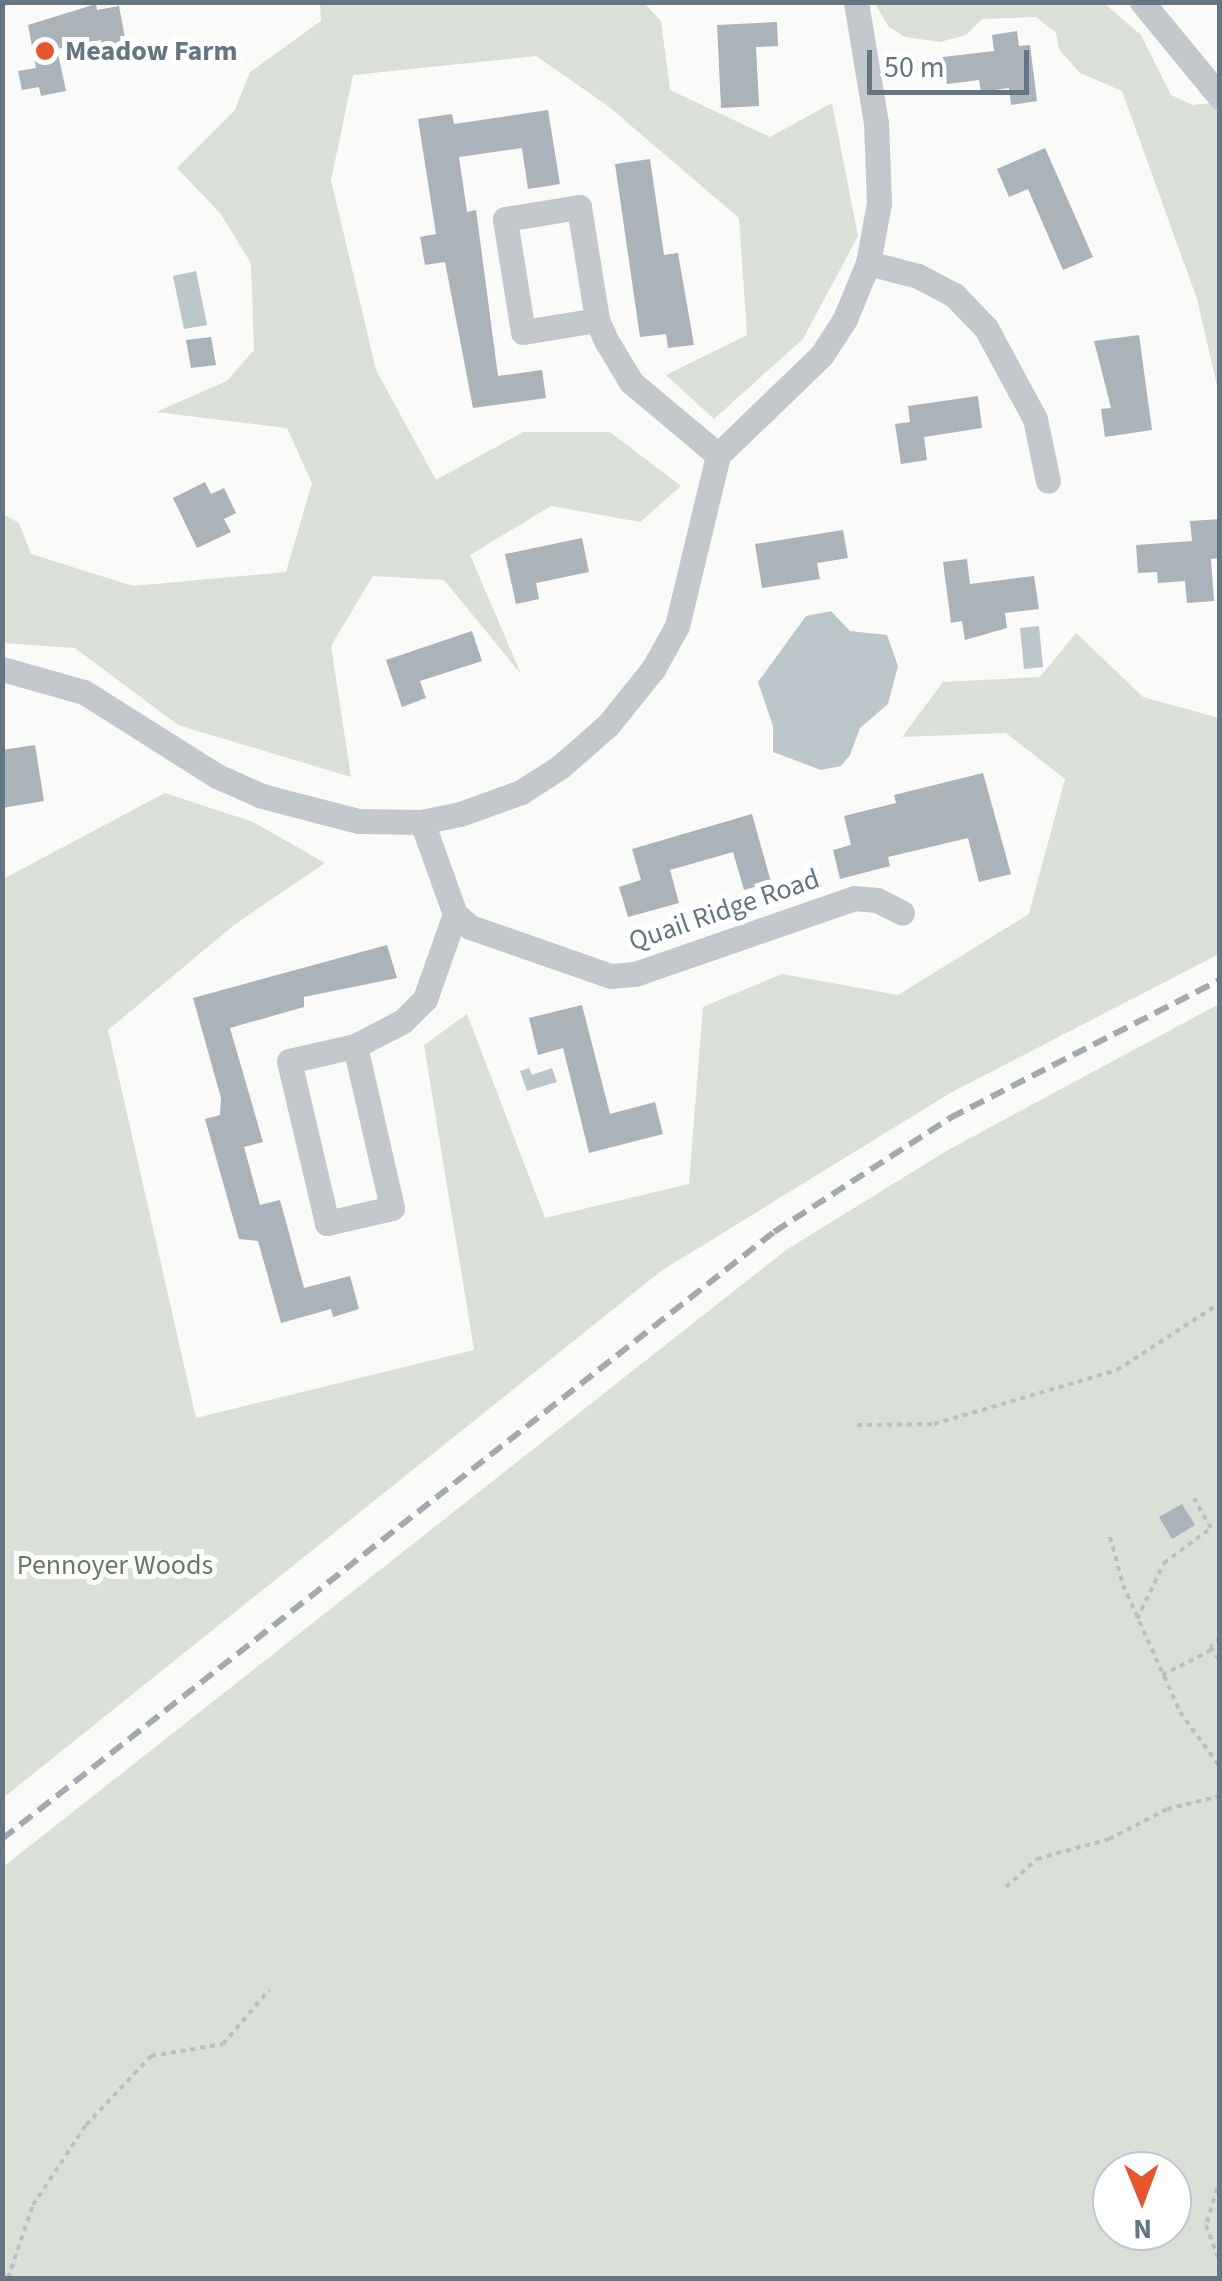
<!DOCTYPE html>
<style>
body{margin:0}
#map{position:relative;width:1222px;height:2281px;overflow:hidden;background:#fafaf8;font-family:"Source Sans 3",sans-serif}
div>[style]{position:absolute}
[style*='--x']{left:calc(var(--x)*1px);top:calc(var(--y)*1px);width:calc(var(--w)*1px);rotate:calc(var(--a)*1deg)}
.green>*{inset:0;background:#dadfd7}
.water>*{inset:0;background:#bbc7cb}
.building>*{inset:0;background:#aab3b9}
.path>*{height:4px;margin-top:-2px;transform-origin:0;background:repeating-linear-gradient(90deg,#bbbfc2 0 5px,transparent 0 10px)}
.minor>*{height:25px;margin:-12.5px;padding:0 12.5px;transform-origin:12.5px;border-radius:12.5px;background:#c3c8cc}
.rail>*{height:6px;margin-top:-3px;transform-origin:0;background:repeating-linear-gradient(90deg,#a2aab0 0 15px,transparent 0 23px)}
.dots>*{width:28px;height:28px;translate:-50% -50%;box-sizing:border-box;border:5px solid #fff;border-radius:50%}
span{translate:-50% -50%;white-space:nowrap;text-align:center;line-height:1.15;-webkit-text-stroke:10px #fff;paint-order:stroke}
.poi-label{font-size:28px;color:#657683;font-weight:700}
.left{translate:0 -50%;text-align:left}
.street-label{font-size:28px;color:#657683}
.park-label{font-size:28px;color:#687a64}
.frame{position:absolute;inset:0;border:5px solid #657683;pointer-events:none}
.north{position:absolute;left:1092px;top:2151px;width:100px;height:100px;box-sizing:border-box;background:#fff;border:2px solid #c1c8cd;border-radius:50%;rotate:179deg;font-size:28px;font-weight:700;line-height:40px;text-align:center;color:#657683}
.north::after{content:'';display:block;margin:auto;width:35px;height:45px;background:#e4572e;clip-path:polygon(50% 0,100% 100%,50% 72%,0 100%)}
.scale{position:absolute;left:867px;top:50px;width:162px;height:45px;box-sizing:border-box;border:5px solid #657683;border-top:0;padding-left:12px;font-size:30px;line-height:35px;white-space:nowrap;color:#657683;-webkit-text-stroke:8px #fff;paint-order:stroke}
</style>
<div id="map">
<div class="green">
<div style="clip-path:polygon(320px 3px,644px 3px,661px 21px,670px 90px,770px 137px,832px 103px,858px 236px,803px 339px,714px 419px,666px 375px,747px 335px,739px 218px,608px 106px,536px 56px,353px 75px,331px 180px,376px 370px,436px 480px,523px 432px,610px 432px,681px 486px,640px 522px,551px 506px,470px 555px,521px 674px,444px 580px,373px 576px,331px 646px,351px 777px,178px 725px,75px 648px,2px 643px,3px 514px,19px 523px,31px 554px,133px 586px,286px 572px,312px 483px,287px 428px,156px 412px,227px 381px,254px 350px,251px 263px,220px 213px,177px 168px,235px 110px,250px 72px,321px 21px)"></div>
<div style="clip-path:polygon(1104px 3px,1141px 35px,1171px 95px,1193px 105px,1211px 103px,1219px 91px,1219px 394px,1197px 299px,1122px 91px,1080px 73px,1059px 49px,1056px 33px,1036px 17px,982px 19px,966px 35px,940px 42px,905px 37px,888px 26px,876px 5px)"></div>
<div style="clip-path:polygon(1076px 633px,1143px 697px,1219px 718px,1219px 954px,952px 1092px,661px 1271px,3px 1798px,3px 879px,165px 793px,253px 822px,325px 863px,234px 925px,108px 1030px,196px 1418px,474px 1350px,424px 1045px,467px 1014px,545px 1218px,689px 1184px,703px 1007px,782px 974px,898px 995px,1029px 914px,1065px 779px,1006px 733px,902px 737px,943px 682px,1040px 677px)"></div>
<div style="clip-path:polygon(evenodd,1219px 1004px,1219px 2278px,3px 2278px,3px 1867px,786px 1250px,948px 1150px,1219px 1004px,1112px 2171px,1172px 2171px,1172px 2231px,1112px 2231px,1112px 2171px)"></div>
</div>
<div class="water">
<div style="clip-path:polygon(196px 271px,207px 325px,184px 329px,173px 276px)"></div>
<div style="clip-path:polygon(831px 611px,850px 631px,887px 635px,898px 666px,888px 704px,860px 728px,850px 755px,841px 766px,821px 770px,773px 752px,773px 726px,758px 682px,806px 616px)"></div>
<div style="clip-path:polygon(1039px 626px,1043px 667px,1024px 669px,1020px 628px)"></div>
<div style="clip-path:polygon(529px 1068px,532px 1075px,552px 1068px,557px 1082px,527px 1091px,520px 1071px)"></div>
</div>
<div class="building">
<div style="clip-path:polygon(96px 4px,97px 10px,119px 6px,127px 48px,103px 53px,101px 40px,57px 49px,66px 91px,41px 96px,39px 87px,22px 90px,18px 71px,36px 68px,28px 25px)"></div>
<div style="clip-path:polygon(777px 22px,778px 46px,756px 47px,759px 106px,721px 108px,717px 25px)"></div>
<div style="clip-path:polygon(1017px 31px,1019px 46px,1030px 45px,1037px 101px,1011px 105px,1009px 88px,981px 92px,979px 80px,947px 84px,943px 57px,994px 51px,992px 35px)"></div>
<div style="clip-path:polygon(548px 110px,560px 184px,528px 189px,522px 148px,459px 157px,467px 212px,476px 210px,498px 376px,542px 370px,546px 398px,473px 408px,445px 262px,425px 265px,420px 237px,436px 234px,418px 119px,452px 114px,454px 124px)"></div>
<div style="clip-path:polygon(1045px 148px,1093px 257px,1063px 270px,1028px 189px,1009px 197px,997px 169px)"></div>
<div style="clip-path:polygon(650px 159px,664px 255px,678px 253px,694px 345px,668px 348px,666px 334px,640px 337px,615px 164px)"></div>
<div style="clip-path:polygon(1139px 335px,1152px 430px,1105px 437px,1101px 409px,1111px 408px,1094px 341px)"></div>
<div style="clip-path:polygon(211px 337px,216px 365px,191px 368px,186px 340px)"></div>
<div style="clip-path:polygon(978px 396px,982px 428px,924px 437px,927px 460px,901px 464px,895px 424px,910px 422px,908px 406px)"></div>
<div style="clip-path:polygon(205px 482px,211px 494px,224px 488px,236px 513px,224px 519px,231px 532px,197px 548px,173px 498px)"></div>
<div style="clip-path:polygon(1220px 519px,1220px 558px,1211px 559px,1214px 601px,1187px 603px,1185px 581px,1158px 583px,1157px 572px,1138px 573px,1136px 545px,1192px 541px,1190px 521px)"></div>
<div style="clip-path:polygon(843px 530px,848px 558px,817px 563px,820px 579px,762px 588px,755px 544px)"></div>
<div style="clip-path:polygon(582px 538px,589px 572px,536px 583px,539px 599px,516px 604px,505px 554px)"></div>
<div style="clip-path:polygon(967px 559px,970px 584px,1034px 576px,1039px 609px,1005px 613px,1007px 628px,965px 640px,962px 621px,951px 623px,943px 562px)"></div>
<div style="clip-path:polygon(472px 631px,482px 661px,420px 681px,426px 698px,402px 707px,386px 660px)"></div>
<div style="clip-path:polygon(35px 745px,44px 801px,2px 808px,2px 750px)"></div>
<div style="clip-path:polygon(983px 773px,1011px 874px,979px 882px,968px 838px,888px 857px,890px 866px,840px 879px,833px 850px,851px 845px,844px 816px,896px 803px,894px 795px)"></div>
<div style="clip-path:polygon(752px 814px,771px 882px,744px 890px,733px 852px,670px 870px,679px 903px,628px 917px,619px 887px,641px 880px,632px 849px)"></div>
<div style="clip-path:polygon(387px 945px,397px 978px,304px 997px,304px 1007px,230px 1028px,263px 1142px,244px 1147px,260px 1205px,280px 1200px,304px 1288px,350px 1276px,359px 1309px,333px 1317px,331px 1309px,281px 1323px,258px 1241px,239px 1239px,205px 1119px,220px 1115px,221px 1098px,193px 998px)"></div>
<div style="clip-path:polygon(582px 1005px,610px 1114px,655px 1102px,663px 1134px,589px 1153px,563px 1048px,538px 1055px,529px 1018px)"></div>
<div style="clip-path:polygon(1182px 1504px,1195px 1525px,1172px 1539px,1159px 1517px)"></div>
</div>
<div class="path">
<div style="--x:857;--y:1425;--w:77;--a:-0.7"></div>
<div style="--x:934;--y:1424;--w:191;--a:-16.4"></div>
<div style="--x:1117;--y:1370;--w:123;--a:-33"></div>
<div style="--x:1110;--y:1537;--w:50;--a:74.8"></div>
<div style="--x:1123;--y:1585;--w:139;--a:65.8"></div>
<div style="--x:1180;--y:1712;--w:68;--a:54"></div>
<div style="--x:1137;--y:1619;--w:62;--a:-64.3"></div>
<div style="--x:1164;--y:1563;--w:59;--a:-36.7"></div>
<div style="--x:1211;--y:1528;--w:34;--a:-120"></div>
<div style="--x:1220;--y:1638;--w:13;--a:138"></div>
<div style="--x:1210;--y:1647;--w:17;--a:54"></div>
<div style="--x:1162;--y:1675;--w:54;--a:-26.6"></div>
<div style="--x:1006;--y:1887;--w:42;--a:-42.1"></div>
<div style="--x:1037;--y:1859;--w:75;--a:-15.5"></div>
<div style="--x:1109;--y:1839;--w:65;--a:-27.3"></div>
<div style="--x:1167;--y:1809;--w:55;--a:-13.8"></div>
<div style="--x:1220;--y:2179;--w:48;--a:106.9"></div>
<div style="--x:1206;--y:2225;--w:40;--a:69.8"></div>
<div style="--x:8;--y:2278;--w:77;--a:-71.1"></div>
<div style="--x:33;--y:2205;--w:96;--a:-56.5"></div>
<div style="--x:86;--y:2125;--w:95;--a:-46.7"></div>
<div style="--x:151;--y:2056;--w:73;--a:-9.5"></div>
<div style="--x:223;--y:2044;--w:71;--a:-49.6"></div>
</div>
<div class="minor">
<div style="--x:1142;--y:2;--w:123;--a:50.6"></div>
<div style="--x:868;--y:263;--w:52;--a:14.6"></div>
<div style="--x:918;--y:276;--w:41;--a:27.8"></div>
<div style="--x:954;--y:295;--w:46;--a:45.9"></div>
<div style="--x:986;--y:328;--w:103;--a:61.7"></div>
<div style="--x:1035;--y:419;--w:63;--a:78.2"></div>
<div style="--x:597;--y:320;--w:75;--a:170.8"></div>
<div style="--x:523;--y:332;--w:114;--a:-99.1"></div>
<div style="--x:505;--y:219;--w:75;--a:-9.2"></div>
<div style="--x:579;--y:207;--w:114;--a:80.9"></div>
<div style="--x:597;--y:320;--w:24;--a:66"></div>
<div style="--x:607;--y:342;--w:47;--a:59"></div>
<div style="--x:631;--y:382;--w:114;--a:40"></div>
<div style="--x:718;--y:455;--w:143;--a:-43.9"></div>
<div style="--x:821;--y:356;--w:44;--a:-57"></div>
<div style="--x:845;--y:319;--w:61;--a:-67.7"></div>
<div style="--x:868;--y:263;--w:61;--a:-79.6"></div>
<div style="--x:879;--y:203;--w:80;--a:-92.1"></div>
<div style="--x:876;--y:123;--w:123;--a:-99.4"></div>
<div style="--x:2;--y:669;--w:85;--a:15.7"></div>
<div style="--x:84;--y:692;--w:157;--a:32.3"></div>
<div style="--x:217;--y:776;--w:49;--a:24"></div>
<div style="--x:262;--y:796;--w:100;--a:14.5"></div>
<div style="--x:359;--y:821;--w:63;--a:0.9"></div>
<div style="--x:422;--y:822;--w:39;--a:-12"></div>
<div style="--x:460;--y:814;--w:65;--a:-19.8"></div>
<div style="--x:521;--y:792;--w:46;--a:-32.7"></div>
<div style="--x:560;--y:767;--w:64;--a:-41.2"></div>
<div style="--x:608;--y:725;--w:72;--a:-51.2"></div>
<div style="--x:653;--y:669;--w:49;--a:-60.8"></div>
<div style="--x:677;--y:626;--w:176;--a:-76.5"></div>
<div style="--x:455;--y:914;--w:20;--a:41"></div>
<div style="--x:470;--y:927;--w:149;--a:19.2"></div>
<div style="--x:611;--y:976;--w:24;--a:-5"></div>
<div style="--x:635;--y:974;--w:232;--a:-19.1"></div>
<div style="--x:854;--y:898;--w:23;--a:5"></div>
<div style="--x:877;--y:900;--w:28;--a:27"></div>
<div style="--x:355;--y:1046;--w:166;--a:77.1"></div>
<div style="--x:392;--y:1208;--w:67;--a:167"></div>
<div style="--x:327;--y:1223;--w:166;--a:-103.2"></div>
<div style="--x:289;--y:1061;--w:68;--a:-12.8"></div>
<div style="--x:355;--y:1046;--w:54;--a:-27.5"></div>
<div style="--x:403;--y:1021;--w:31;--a:-45"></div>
<div style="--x:425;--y:999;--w:90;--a:-70.6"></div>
<div style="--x:455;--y:914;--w:98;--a:-109.7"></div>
</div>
<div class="rail">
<div style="--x:2;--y:1839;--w:982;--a:-38.18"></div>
<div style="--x:774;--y:1232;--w:210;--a:-32.9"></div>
<div style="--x:950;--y:1118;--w:303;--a:-27.1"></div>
</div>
<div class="dots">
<div style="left:45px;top:51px;background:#e4572e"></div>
</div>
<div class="poi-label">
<span class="left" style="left:65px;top:51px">Meadow Farm</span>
</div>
<div class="street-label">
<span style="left:724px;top:910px;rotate:-19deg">Quail Ridge Road</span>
</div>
<div class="park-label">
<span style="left:115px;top:1565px">Pennoyer Woods</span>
</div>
<div class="frame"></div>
<div class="north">N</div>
<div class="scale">50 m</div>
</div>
